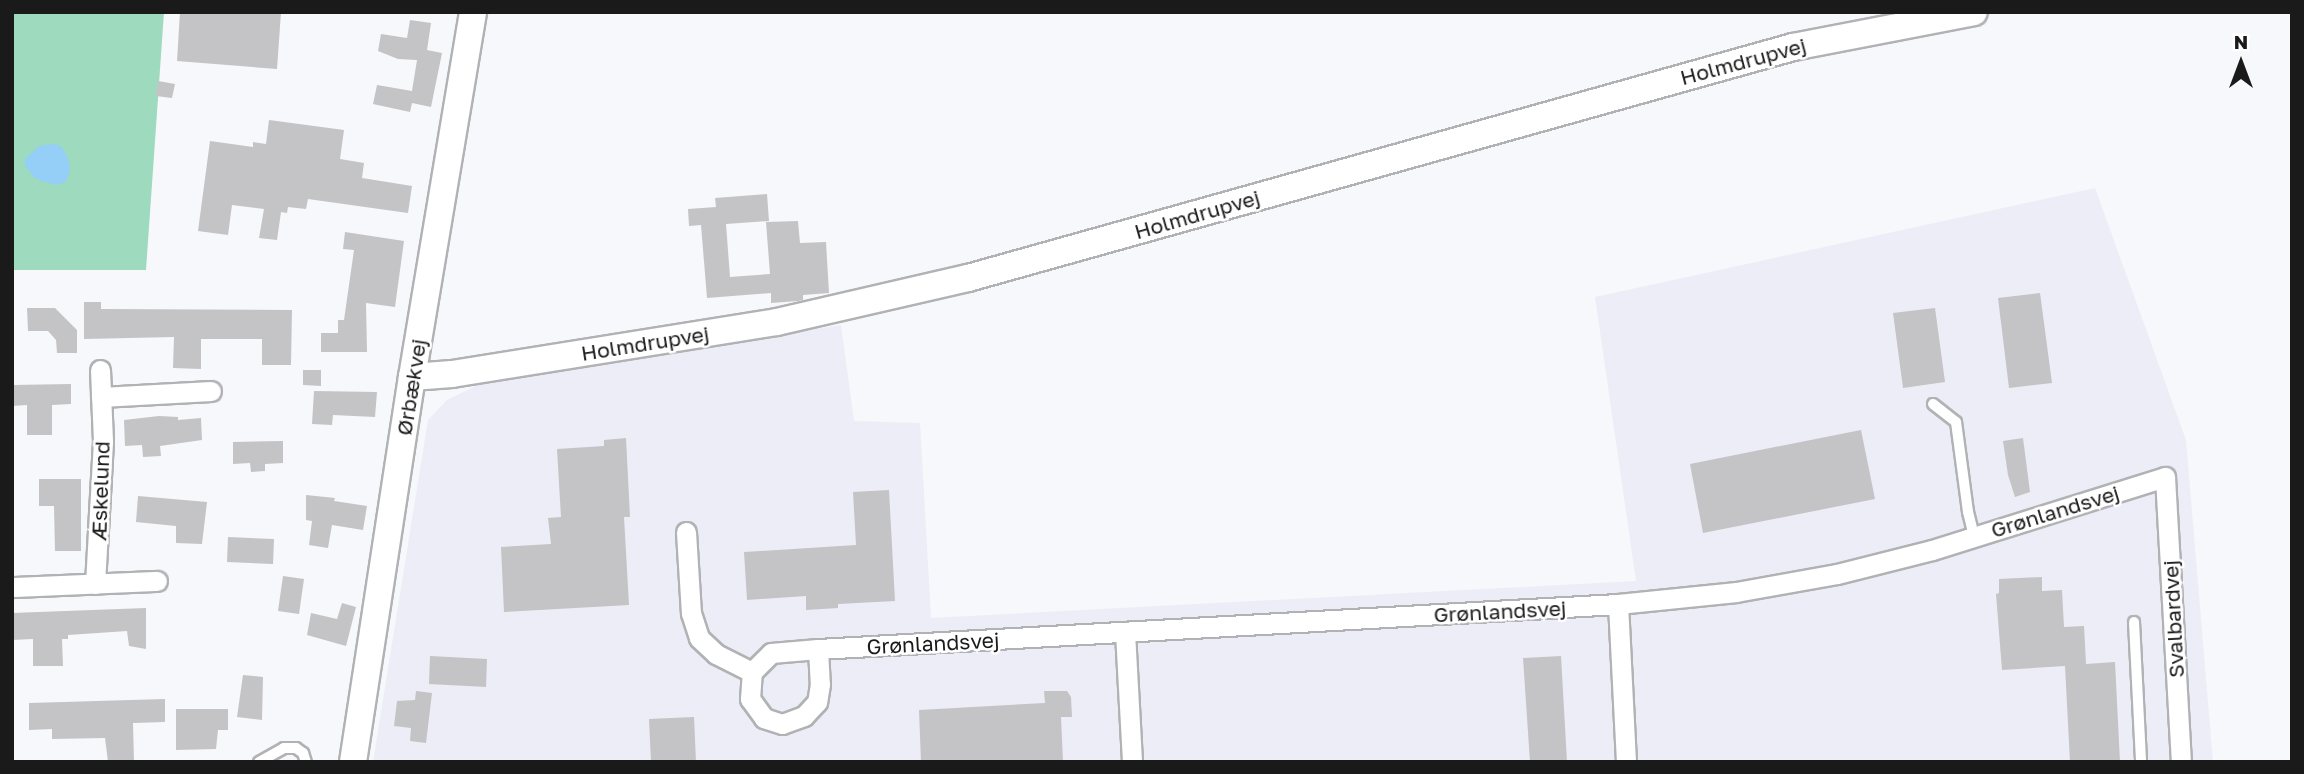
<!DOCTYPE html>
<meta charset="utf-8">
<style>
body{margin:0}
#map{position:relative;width:2304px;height:774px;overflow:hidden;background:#f7f8fb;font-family:"Golos Text",sans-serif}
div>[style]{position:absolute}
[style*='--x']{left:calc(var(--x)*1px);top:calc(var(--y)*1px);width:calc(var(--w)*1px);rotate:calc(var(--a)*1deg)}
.built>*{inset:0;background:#ecedf7}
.green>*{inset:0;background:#9edabd}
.water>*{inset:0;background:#95cef7}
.building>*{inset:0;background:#c4c3c5}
.roads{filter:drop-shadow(2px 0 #b1b2b4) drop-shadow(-2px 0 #b1b2b4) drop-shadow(0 2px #b1b2b4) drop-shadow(0 -2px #b1b2b4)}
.lane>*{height:10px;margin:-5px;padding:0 5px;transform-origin:5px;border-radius:5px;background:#fff}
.street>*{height:19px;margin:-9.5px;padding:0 9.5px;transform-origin:9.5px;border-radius:9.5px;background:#fff}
.secondary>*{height:26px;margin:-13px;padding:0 13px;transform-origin:13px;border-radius:13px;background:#fff}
span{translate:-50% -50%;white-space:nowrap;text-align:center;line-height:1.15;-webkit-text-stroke:5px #fff;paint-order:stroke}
.street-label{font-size:21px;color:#1a1a1b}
.frame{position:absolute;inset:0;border:14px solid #1a1a1b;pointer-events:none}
.north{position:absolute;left:2206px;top:28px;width:70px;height:70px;-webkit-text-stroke:5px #fff;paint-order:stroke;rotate:0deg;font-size:19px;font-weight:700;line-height:28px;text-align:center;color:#1a1a1b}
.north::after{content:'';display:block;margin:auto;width:24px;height:32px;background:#1a1a1b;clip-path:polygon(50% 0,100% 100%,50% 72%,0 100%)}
</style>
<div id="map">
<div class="built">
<div style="clip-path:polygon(2095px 188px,2186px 440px,2213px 762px,373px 762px,428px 420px,447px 400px,484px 382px,841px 325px,854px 421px,920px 423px,931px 618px,1636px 581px,1595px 297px)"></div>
</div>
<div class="green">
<div style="clip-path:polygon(12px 12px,164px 12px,146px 270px,12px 270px)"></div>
</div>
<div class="water">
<div style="clip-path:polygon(54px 144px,61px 146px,68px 158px,70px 170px,66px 182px,56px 185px,36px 179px,25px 166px,25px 159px,39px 146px)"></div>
</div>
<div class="building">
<div style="clip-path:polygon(180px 12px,281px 12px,277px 69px,177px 61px)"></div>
<div style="clip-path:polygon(410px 20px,431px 23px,427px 50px,442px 53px,431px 107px,412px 103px,410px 112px,373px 104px,377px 85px,412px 91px,417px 60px,398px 59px,378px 51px,381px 34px,407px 38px)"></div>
<div style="clip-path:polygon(158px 81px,175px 84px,172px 98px,156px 96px)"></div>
<div style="clip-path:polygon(269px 120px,344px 130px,340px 159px,364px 163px,362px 178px,412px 186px,408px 213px,308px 199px,306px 209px,288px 207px,287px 213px,281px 212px,277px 240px,259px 238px,264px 209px,232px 205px,228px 235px,198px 231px,210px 141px,253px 147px,253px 142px,266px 144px)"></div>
<div style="clip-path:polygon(767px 194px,769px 221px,726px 224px,730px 277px,770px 274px,766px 222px,798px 221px,800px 243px,826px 242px,829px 293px,803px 295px,803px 300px,798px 301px,771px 303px,771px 293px,707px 298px,701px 225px,689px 226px,688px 209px,716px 207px,715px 198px)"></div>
<div style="clip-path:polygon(345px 232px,404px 241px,395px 307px,366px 303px,367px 352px,321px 352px,321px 333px,338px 333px,338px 320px,344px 320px,354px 250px,343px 249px)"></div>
<div style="clip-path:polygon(2040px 293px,2052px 383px,2009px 388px,1998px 298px)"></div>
<div style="clip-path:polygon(84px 302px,101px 302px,101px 309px,292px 310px,291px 365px,262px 365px,262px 339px,201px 339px,201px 369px,173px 368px,174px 337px,84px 339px)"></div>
<div style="clip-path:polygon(27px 308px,55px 308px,77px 330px,77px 353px,57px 353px,56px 340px,48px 331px,28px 331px)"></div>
<div style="clip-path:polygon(1935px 308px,1945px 382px,1903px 388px,1893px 313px)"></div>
<div style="clip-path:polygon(303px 370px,321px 370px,321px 386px,303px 385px)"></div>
<div style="clip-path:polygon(71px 384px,71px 404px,52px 405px,52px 435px,27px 435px,27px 405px,12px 406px,12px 385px)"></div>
<div style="clip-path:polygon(314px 391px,377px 392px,375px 417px,333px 415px,332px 425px,312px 424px)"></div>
<div style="clip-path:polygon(159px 416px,178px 417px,178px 420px,201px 418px,202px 440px,160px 446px,161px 456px,143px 457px,142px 445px,125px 446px,124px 420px)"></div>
<div style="clip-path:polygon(1861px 430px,1875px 499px,1703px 533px,1690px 464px)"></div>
<div style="clip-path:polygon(626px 438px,630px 517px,624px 517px,629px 605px,504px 612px,501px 547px,551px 544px,548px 518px,561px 517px,557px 449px,604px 446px,604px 440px)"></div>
<div style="clip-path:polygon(2023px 438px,2030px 492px,2015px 497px,2008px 475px,2003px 441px)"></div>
<div style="clip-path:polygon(283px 441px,283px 463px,265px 464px,265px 471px,251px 472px,250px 463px,233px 464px,233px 442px)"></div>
<div style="clip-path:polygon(39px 479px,81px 479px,81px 551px,55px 551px,54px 506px,39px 506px)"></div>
<div style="clip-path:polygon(889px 490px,895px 601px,838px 604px,838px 608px,806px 610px,806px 596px,747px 600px,744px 552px,856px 545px,853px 492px)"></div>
<div style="clip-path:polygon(306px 495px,335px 498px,334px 501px,367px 506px,363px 530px,332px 525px,328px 548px,309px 545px,312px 521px,306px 520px)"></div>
<div style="clip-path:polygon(138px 496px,207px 502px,202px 544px,176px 543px,176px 526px,136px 522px)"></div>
<div style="clip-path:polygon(228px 537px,274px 539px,273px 564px,227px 562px)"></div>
<div style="clip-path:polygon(283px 576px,304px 579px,299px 614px,278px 611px)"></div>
<div style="clip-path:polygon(2042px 577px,2042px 591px,2062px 590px,2064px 627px,2084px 626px,2086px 664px,2115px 662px,2120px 762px,2070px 762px,2065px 666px,2002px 670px,1996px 594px,1999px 593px,1999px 579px)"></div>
<div style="clip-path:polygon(342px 603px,356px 607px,346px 646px,307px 635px,311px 613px,337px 619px)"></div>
<div style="clip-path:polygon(146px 608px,146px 649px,129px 646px,127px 631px,68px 635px,68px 639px,62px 639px,63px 666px,33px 666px,33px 639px,12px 640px,12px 613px)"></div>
<div style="clip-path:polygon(430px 656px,487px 659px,486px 687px,429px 684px)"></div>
<div style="clip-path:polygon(1561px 656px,1567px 762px,1530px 762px,1523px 658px)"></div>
<div style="clip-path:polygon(243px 675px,263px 677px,262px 720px,237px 717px)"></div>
<div style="clip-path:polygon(416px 691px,432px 693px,426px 743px,410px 741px,411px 728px,394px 726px,397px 701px,415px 700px)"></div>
<div style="clip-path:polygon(1044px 691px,1067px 691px,1071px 697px,1072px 717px,1061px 717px,1063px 762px,921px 762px,919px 710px,1045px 703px)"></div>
<div style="clip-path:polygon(165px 699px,165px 722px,133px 723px,134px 762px,108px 762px,105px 738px,52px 739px,52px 729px,29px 730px,29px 703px)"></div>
<div style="clip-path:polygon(176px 709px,228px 709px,228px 730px,218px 730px,216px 749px,176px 750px)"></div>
<div style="clip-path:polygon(694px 717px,696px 762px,651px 762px,649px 719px)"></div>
</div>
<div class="roads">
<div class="lane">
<div style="--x:1933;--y:404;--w:29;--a:38"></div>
<div style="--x:1956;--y:422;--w:91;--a:82.4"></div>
<div style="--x:1968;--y:512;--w:25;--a:76"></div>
<div style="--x:2134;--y:622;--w:140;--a:87.1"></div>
<div style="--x:259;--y:762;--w:29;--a:-29"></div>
<div style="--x:284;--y:748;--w:12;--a:0"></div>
<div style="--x:296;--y:748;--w:9;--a:36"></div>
<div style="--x:303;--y:753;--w:9;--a:72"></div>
</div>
<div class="street">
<div style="--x:101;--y:397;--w:110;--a:-3.1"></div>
<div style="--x:686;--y:532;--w:81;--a:86.5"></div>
<div style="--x:691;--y:613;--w:26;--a:72"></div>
<div style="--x:699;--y:638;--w:23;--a:43"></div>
<div style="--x:716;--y:654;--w:40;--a:26.6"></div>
<div style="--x:95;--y:584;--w:143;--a:-86.8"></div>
<div style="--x:103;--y:441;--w:71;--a:-92.4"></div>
<div style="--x:12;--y:587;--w:145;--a:-2.4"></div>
<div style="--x:1618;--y:604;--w:158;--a:87.1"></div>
<div style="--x:1125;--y:632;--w:130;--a:86.9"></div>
<div style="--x:818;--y:649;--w:35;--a:87"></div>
<div style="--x:820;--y:684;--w:18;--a:99"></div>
<div style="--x:817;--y:702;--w:19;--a:133"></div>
<div style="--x:804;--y:716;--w:23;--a:160"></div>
<div style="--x:782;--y:724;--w:19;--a:-162"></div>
<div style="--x:764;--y:718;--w:24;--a:-126"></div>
<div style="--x:750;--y:699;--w:27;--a:-86"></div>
<div style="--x:752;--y:672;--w:27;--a:-45"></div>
<div style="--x:771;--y:653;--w:47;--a:-4.9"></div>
<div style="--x:818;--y:649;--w:801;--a:-3.22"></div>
<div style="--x:1618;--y:604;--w:119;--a:-5.8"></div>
<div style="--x:1736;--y:592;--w:103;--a:-10.1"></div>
<div style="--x:1837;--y:574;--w:98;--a:-14.2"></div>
<div style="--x:1932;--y:550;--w:244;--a:-17.4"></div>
<div style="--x:2165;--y:477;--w:285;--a:86.8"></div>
</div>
<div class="secondary">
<div style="--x:412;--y:377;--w:40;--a:-4.3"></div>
<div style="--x:452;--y:374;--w:329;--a:-9.1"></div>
<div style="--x:777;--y:322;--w:196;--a:-13"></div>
<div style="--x:968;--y:278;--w:857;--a:-15.64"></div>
<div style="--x:1793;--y:47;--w:184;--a:-10.9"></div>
<div style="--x:353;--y:762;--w:389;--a:-81.3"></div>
<div style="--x:412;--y:377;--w:370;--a:-80.5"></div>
</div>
</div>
<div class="street-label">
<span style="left:1743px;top:61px;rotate:-15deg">Holmdrupvej</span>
<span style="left:1197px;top:214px;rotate:-16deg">Holmdrupvej</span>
<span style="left:645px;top:343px;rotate:-9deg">Holmdrupvej</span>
<span style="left:411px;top:387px;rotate:-81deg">Ørbækvej</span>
<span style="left:100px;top:491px;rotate:-88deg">Æskelund</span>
<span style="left:2055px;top:511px;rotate:-17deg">Grønlandsvej</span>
<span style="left:1500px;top:611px;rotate:-3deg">Grønlandsvej</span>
<span style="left:2173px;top:619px;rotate:-93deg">Svalbardvej</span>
<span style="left:933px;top:643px;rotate:-3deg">Grønlandsvej</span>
</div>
<div class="frame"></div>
<div class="north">N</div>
</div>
